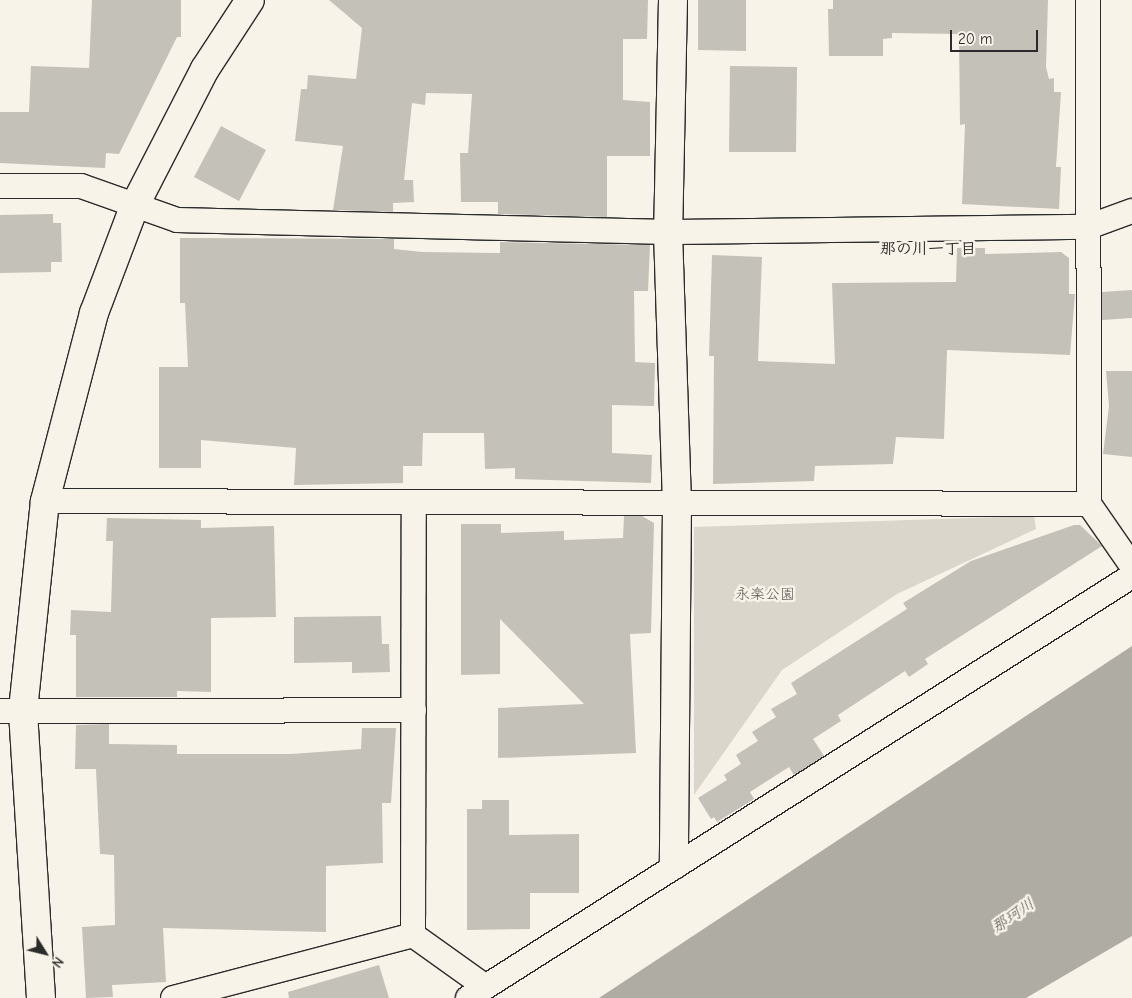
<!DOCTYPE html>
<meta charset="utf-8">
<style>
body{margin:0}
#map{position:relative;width:1132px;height:998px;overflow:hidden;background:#f7f3e8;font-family:"Comic Neue","Klee One",sans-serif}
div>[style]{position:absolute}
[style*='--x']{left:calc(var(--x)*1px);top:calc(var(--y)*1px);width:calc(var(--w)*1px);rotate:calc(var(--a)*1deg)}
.green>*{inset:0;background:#dad6cc}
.water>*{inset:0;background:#afaca4}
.building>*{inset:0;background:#c4c1b9}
.roads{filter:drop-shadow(1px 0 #2b2b2b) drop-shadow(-1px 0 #2b2b2b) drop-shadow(0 1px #2b2b2b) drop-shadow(0 -1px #2b2b2b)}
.street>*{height:24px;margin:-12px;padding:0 12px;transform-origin:12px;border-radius:12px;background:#f7f3e8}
.secondary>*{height:28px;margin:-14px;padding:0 14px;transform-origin:14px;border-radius:14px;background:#f7f3e8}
span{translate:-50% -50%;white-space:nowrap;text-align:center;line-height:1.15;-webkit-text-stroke:5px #f7f3e8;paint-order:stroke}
.park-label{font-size:15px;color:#575653}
.neighbourhood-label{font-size:16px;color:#2b2b2b;font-weight:700}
.water-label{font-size:16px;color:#53524f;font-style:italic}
.north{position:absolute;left:20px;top:928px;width:50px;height:50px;-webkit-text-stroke:4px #f7f3e8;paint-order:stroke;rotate:126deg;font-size:14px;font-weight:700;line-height:20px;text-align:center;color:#2b2b2b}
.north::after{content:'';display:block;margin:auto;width:18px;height:22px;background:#2b2b2b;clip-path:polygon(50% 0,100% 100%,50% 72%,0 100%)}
.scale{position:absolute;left:950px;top:30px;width:88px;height:22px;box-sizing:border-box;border:2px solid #2b2b2b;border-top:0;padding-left:6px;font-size:15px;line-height:18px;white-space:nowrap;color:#2b2b2b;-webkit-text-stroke:4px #f7f3e8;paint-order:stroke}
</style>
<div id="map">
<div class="green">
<div style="clip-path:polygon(1034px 516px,1036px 529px,897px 594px,782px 670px,694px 795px,694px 527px)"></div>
</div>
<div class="water">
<div style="clip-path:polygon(1132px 646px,1132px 936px,1026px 998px,599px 998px)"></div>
</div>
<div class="building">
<div style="clip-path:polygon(92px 0,181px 0,181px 37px,177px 37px,119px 154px,106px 153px,105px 168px,0 163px,0 112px,29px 112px,31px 66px,89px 68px)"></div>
<div style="clip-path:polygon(329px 0,648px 0,647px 39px,623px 39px,623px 100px,650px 102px,650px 156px,607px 156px,607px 217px,498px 214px,498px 202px,461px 202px,460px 153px,468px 153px,472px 94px,426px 93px,425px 105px,412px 103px,404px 180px,413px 180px,414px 202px,393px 203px,393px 212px,333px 210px,343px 146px,295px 141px,301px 89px,307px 89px,308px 75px,356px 79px,362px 28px)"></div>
<div style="clip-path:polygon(698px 0,746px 0,746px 51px,698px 50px)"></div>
<div style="clip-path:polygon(833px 0,1048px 0,1046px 67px,1049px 79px,1054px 78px,1054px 92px,1061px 92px,1056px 167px,1061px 167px,1059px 209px,962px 204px,965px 124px,960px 125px,959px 34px,892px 33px,892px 38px,883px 39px,883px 56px,829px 56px,828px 9px,833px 9px)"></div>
<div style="clip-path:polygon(730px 66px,797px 67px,796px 152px,729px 152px)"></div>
<div style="clip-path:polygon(221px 126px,266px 150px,239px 201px,194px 177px)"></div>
<div style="clip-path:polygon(53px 214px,53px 223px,61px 223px,62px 262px,51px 262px,51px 272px,0 273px,0 215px)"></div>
<div style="clip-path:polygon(180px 238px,394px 239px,394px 249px,422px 252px,500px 253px,500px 242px,650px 245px,648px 291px,634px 291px,635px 362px,655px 363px,654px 406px,612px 405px,612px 453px,652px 455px,651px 483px,515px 479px,515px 468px,485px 469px,484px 433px,423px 433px,422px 466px,403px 466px,403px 483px,294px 485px,296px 448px,201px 440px,201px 468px,159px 468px,159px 367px,188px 367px,185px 303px,180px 303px)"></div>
<div style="clip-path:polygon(957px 248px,985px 248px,985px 254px,1061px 252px,1069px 258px,1069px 294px,1075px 294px,1070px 355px,947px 350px,944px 439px,896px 437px,893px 464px,815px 466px,814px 481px,713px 484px,714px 356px,709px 356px,712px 255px,762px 257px,758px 361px,835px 364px,832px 283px,956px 282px)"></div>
<div style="clip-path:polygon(1132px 290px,1132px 318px,1102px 320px,1102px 292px)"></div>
<div style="clip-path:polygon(1106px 371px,1132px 371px,1132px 457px,1103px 454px,1109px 406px)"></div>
<div style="clip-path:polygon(624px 516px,642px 516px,654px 523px,651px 633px,630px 634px,636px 753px,498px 758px,498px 708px,584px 704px,500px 619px,500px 674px,461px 675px,461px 524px,501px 524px,501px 533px,564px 531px,564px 540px,623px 538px)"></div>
<div style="clip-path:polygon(107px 518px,201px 520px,201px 528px,274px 526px,276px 617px,211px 618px,211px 692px,177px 691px,177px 697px,76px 697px,76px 635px,70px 635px,71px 610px,111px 612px,113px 541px,106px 541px)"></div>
<div style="clip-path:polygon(1074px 525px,1080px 525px,1102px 546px,925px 659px,928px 664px,909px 677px,905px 671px,838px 715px,841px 721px,813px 739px,824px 756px,794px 775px,789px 767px,750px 792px,754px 799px,717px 822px,714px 817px,711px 819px,698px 798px,727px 780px,724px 775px,741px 764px,736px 755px,758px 741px,752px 732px,776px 717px,771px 709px,797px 694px,791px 683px,907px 609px,903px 603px,971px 561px)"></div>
<div style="clip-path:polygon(381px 616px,382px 644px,389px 644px,390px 672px,352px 673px,352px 662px,294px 663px,294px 617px)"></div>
<div style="clip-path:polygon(109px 724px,109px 744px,177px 745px,177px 754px,291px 754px,361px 749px,362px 728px,396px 728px,391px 803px,382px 803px,383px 863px,326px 866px,326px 932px,163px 928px,166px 982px,112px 985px,113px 997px,86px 998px,82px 927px,115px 925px,114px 855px,100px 854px,96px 769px,75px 769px,76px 725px)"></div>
<div style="clip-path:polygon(482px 800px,509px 800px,509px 835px,579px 834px,579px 893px,530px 893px,530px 929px,467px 930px,467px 809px,482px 809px)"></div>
<div style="clip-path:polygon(379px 965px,389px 998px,289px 998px,288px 992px)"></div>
</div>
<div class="roads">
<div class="street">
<div style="--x:1088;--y:0;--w:504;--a:89.89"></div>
<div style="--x:0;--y:186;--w:81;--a:0"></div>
<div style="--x:81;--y:186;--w:102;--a:19.5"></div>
<div style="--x:177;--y:220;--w:491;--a:1.4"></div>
<div style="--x:668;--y:232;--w:420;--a:-0.7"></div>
<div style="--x:1088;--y:227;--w:47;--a:-20"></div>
<div style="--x:45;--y:501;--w:1044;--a:0.16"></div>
<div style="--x:1089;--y:504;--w:75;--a:55.3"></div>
<div style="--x:0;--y:711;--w:414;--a:-0.1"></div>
<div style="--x:413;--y:935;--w:431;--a:-89.9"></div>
<div style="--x:173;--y:998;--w:248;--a:-14.7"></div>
<div style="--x:413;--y:935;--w:86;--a:35.5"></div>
<div style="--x:468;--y:998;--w:787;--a:-32.44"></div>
</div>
<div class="secondary">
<div style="--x:673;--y:0;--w:232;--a:91.2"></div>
<div style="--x:668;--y:232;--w:270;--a:88.1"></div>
<div style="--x:677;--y:502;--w:363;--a:90.5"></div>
<div style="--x:41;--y:998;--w:289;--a:-93.6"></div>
<div style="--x:23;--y:710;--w:210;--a:-84"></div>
<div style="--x:45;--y:501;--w:194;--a:-75.4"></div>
<div style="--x:94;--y:313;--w:113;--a:-69.3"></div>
<div style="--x:134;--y:207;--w:155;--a:-62.8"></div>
<div style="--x:205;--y:69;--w:82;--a:-56.9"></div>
</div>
</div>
<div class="park-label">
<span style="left:765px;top:595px">永楽公園</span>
</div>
<div class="neighbourhood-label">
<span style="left:928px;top:249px">那の川一丁目</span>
</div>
<div class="water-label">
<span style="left:1013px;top:916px;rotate:-35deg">那珂川</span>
</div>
<div class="north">N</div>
<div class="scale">20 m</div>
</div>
